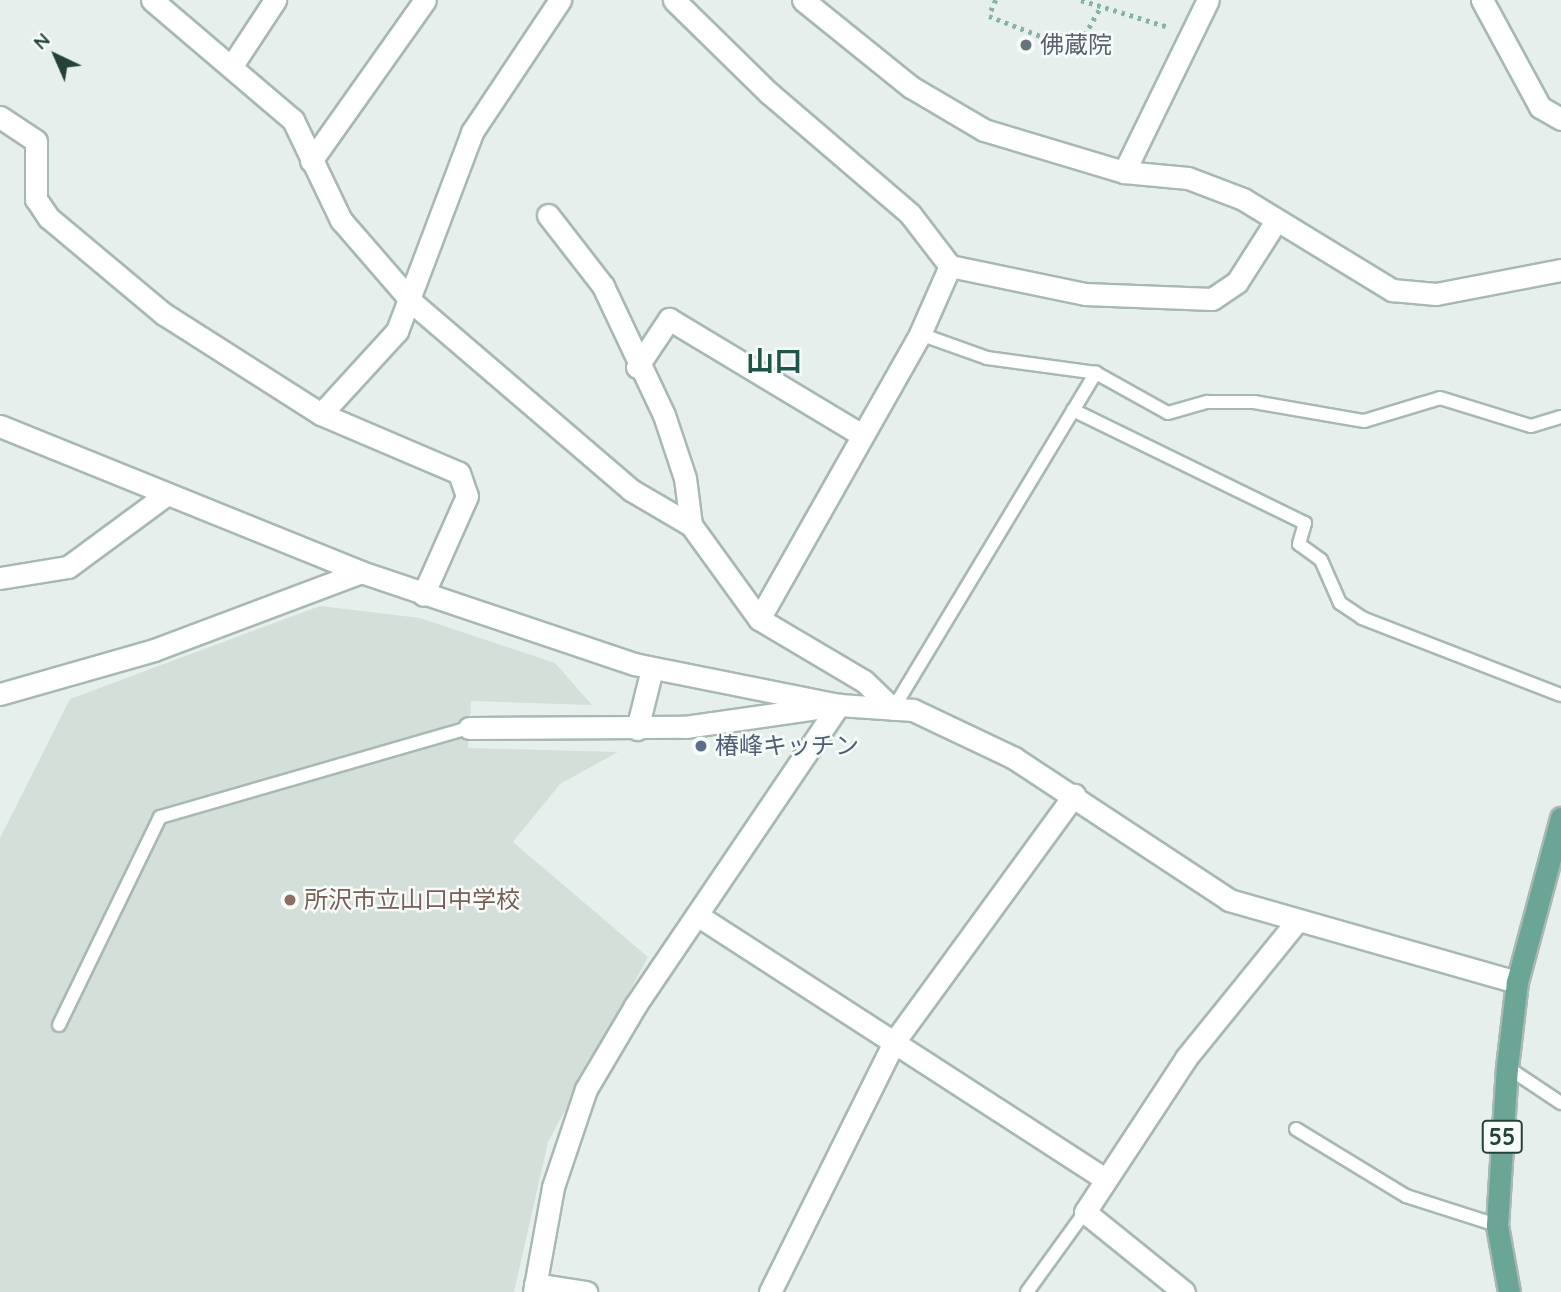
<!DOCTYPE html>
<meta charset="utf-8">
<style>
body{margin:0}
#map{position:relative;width:1561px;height:1292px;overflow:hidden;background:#e6efeb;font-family:Quicksand,"Noto Sans JP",sans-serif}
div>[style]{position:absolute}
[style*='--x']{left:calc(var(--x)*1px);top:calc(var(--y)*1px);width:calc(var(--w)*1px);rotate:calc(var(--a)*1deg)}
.built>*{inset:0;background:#d4dfda}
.path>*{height:4.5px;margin-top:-2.25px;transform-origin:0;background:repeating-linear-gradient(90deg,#86b3a5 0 3.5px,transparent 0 8.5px)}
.roads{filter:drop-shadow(2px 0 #a8b8b2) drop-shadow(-2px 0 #a8b8b2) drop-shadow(0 2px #a8b8b2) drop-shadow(0 -2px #a8b8b2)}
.lane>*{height:12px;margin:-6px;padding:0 6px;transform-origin:6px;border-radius:6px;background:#fff}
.street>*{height:21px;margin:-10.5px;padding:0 10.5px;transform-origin:10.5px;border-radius:10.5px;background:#fff}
.secondary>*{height:21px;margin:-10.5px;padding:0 10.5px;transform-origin:10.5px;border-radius:10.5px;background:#fff}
.primary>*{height:21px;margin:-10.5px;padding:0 10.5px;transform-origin:10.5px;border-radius:10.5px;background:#6aa596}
.dots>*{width:19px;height:19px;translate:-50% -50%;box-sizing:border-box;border:4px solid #f7fbf9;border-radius:50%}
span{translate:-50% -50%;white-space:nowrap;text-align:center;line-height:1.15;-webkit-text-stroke:5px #f7fbf9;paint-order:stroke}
.shield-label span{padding:2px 5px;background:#f7fbf9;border:2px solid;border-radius:5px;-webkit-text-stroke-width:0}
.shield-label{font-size:23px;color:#24423a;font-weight:700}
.worship-label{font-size:24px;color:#5b616d}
.left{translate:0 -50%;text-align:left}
.service-label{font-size:24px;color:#4e5e75}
.education-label{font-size:24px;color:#785e54}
.quarter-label{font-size:28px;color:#1f5548;font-weight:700}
.north{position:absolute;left:21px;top:21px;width:70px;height:70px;-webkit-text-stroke:5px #f7fbf9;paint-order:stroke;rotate:316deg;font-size:19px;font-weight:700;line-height:28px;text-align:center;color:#24423a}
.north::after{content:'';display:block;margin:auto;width:24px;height:32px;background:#24423a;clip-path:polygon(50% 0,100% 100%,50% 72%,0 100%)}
</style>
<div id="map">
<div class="built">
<div style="clip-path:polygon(320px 606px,420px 618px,555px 663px,592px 705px,471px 701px,468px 748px,618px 752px,560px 784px,513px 842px,648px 957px,548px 1142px,514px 1292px,0 1292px,0 838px,70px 699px)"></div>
</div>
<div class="path">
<div style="--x:996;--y:0;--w:17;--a:114"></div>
<div style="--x:989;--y:16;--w:93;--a:21.3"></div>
<div style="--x:1076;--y:50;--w:48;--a:-60.3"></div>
<div style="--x:1081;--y:0;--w:92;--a:17.1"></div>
</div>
<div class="roads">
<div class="lane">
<div style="--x:920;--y:334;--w:71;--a:19.7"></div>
<div style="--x:987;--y:358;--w:110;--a:7.8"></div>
<div style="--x:1096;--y:373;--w:82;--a:29.1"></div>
<div style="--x:1168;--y:413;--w:41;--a:-15.8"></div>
<div style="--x:1207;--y:402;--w:47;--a:0"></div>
<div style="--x:1254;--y:402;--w:112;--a:9.8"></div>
<div style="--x:1364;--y:421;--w:79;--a:-16.8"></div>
<div style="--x:1440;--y:398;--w:95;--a:17.1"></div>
<div style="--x:1531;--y:426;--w:31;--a:-17"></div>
<div style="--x:1073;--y:410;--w:258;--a:26"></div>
<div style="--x:1305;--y:523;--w:22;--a:106"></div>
<div style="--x:1299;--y:544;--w:27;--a:36"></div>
<div style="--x:1321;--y:560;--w:47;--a:66.2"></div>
<div style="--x:1340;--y:603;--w:27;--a:34"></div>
<div style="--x:1362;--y:618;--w:213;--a:21.2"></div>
<div style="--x:893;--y:709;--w:393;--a:-58.9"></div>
<div style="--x:59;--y:1025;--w:231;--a:-64.1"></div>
<div style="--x:160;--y:817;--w:322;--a:-16.1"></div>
<div style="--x:1507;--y:1067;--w:65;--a:33.7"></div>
<div style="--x:1296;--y:1129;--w:129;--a:31.3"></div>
<div style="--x:1406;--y:1196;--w:96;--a:17.7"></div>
<div style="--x:1027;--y:1292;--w:99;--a:-54.1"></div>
</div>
<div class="street">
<div style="--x:152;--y:0;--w:185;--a:40.4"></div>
<div style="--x:293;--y:120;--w:111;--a:64.4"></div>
<div style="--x:341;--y:220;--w:110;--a:49.1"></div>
<div style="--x:413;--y:303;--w:287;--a:40.6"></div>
<div style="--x:631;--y:490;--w:69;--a:30.3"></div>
<div style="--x:691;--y:525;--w:116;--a:54.1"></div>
<div style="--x:759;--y:619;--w:122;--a:30.6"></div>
<div style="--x:864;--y:681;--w:40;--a:44"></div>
<div style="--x:674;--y:0;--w:133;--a:44.4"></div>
<div style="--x:769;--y:93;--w:186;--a:40.6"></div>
<div style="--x:910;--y:214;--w:66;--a:52.4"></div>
<div style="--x:803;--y:0;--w:139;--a:38.9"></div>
<div style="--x:911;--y:87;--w:85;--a:30.5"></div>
<div style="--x:984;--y:130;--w:146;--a:16.7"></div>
<div style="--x:1124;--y:172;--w:64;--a:5.4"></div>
<div style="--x:1188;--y:178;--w:59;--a:20.9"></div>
<div style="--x:1243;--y:199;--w:175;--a:31.4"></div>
<div style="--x:1392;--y:290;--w:44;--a:5.2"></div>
<div style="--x:1436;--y:294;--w:127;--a:-10.9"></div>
<div style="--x:1482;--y:0;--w:122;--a:61.5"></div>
<div style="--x:1540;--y:107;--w:24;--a:30"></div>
<div style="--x:233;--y:64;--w:77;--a:-56.7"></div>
<div style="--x:0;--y:117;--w:43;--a:33.7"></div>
<div style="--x:36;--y:141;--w:58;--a:90"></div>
<div style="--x:36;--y:199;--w:23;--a:56"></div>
<div style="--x:49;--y:218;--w:150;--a:39.9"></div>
<div style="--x:164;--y:314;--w:186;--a:32.5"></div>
<div style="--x:321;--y:414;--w:150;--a:23.1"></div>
<div style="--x:459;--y:473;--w:24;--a:71"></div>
<div style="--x:467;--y:496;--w:108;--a:114"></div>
<div style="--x:311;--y:161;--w:197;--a:-54.7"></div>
<div style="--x:1124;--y:172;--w:191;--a:-64"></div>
<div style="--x:548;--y:215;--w:90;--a:52.2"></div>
<div style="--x:603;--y:286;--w:143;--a:64.7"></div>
<div style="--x:664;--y:415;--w:66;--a:71.6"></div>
<div style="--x:685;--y:478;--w:47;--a:82.7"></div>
<div style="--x:637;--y:367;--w:58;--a:-56.3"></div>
<div style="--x:669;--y:319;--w:225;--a:31"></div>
<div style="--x:321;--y:414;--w:113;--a:-47.5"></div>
<div style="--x:397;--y:331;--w:213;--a:-69.3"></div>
<div style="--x:472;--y:132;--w:159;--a:-56.3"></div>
<div style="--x:0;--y:578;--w:69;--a:-9.2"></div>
<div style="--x:68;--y:567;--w:118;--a:-36.4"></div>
<div style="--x:759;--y:619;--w:327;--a:-60.5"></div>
<div style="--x:920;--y:334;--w:74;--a:-66.2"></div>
<div style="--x:950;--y:266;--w:138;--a:11.7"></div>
<div style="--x:1085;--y:294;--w:127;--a:2.3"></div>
<div style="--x:1212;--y:299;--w:30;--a:-34"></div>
<div style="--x:1237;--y:282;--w:72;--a:-57.4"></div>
<div style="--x:0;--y:694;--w:160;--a:-15.9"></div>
<div style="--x:154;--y:650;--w:221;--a:-20.6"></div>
<div style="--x:469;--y:728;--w:216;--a:-0.3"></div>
<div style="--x:685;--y:727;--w:154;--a:-8.2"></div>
<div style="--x:637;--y:729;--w:62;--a:-76"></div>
<div style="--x:697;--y:915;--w:487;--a:32.9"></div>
<div style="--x:535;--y:1284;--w:52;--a:8.9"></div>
<div style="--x:534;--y:1292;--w:107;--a:-79.7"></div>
<div style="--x:553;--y:1187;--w:103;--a:-71.4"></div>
<div style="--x:586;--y:1089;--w:96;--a:-59.4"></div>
<div style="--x:635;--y:1006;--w:364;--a:-55.9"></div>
<div style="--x:770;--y:1292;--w:279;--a:-63.6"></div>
<div style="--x:894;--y:1042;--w:306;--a:-53.9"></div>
<div style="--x:1184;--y:1292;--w:127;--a:-141.1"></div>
<div style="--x:1085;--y:1212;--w:184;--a:-56.7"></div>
<div style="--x:1186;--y:1058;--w:175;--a:-51"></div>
</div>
<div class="secondary">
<div style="--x:0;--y:426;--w:389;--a:22"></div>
<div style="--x:361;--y:572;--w:288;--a:18.6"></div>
<div style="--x:634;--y:664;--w:209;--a:11.3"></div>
<div style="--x:839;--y:705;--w:74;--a:3.9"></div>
<div style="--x:913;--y:710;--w:112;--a:25.4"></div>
<div style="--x:1014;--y:758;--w:258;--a:33.4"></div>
<div style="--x:1229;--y:900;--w:299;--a:15.9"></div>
</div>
<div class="primary">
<div style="--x:1509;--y:1292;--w:68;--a:-100.2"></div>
<div style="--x:1497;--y:1225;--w:158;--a:-86.4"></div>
<div style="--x:1507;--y:1067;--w:86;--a:-83.3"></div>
<div style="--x:1517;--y:982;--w:170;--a:-75"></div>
</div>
</div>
<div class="dots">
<div style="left:1026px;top:45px;background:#6b7280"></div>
<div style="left:701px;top:746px;background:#5c6f8a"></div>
<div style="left:290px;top:900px;background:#8d6e63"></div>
</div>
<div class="shield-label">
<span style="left:1502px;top:1137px">55</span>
</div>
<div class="worship-label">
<span class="left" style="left:1040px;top:45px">佛蔵院</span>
</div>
<div class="service-label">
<span class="left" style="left:715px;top:746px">椿峰キッチン</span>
</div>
<div class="education-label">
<span class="left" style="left:304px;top:900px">所沢市立山口中学校</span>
</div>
<div class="quarter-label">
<span style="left:774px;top:361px">山口</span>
</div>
<div class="north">N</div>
</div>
